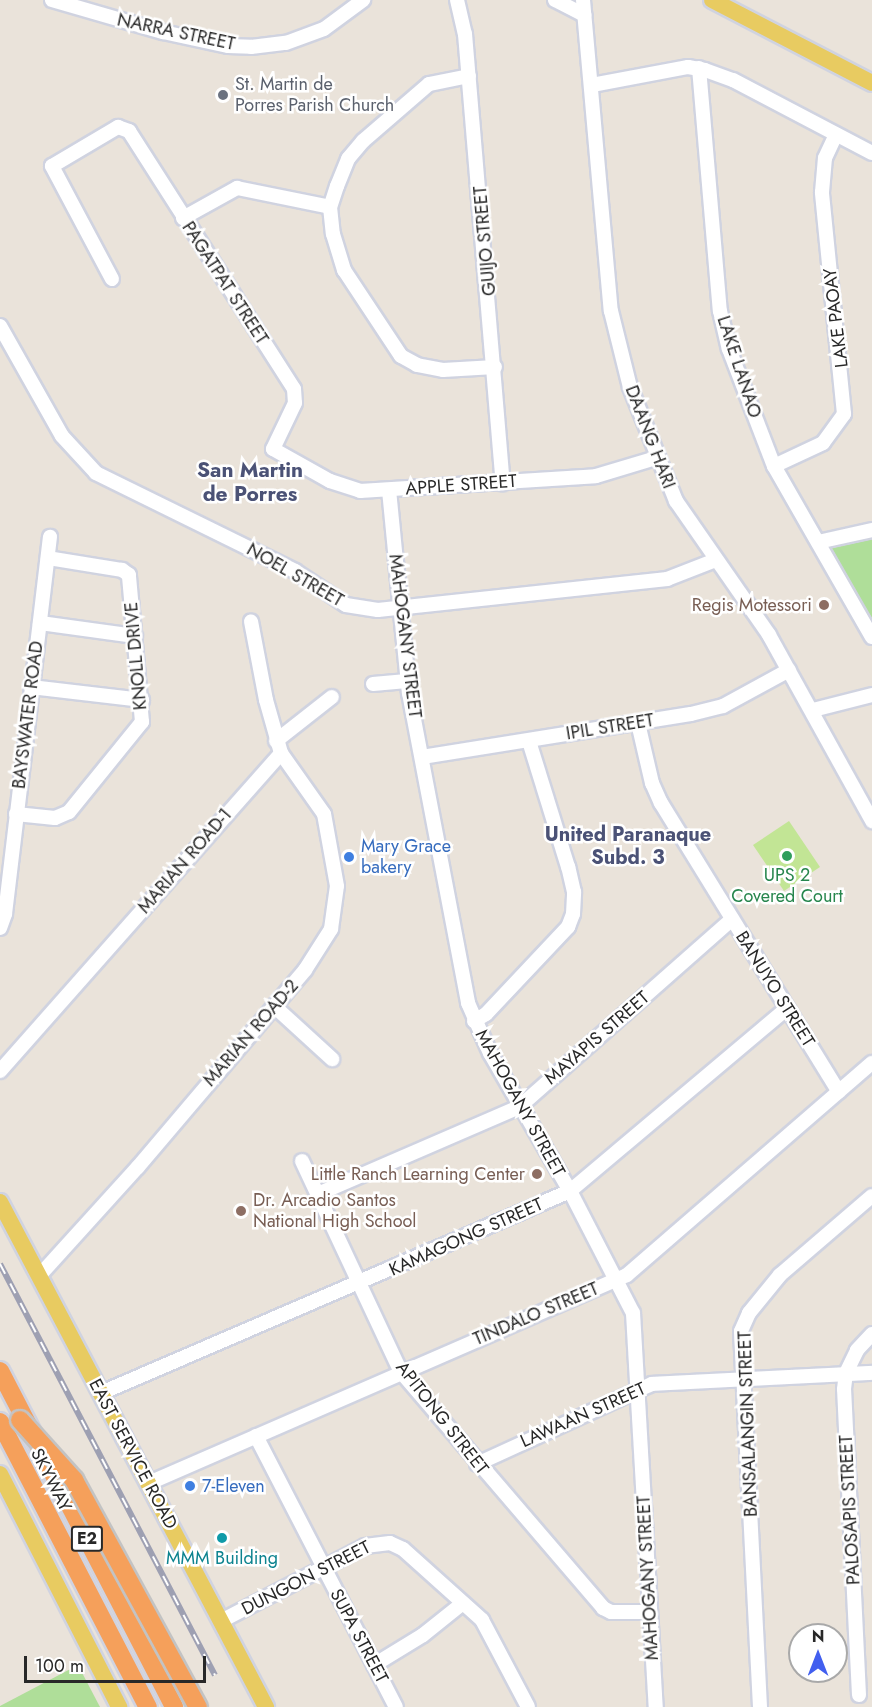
<!DOCTYPE html>
<style>
body{margin:0}
#map{position:relative;width:872px;height:1707px;overflow:hidden;background:#eae3da;font-family:Jost,sans-serif}
div>[style]{position:absolute}
[style*='--x']{left:calc(var(--x)*1px);top:calc(var(--y)*1px);width:calc(var(--w)*1px);rotate:calc(var(--a)*1deg)}
.green>*{inset:0;background:#afde99}
.pitch>*{inset:0;background:#c2e595}
.roads{filter:drop-shadow(2px 0 #d0d3e0) drop-shadow(-2px 0 #d0d3e0) drop-shadow(0 2px #d0d3e0) drop-shadow(0 -2px #d0d3e0)}
.minor>*{height:14px;margin:-7px;padding:0 7px;transform-origin:7px;border-radius:7px;background:#fff}
.major>*{height:16px;margin:-8px;padding:0 8px;transform-origin:8px;border-radius:8px;background:#e8cb61}
.highway>*{height:18px;margin:-9px;padding:0 9px;transform-origin:9px;border-radius:9px;background:#f5a05b}
.rail>*{height:6px;margin-top:-3px;transform-origin:0;background:repeating-linear-gradient(90deg,#fff 0 11px,#9ea0b2 0 22px);box-sizing:border-box;border-block:2px solid #9ea0b2}
.bridges{filter:drop-shadow(2px 0 #c3c3c3) drop-shadow(-2px 0 #c3c3c3) drop-shadow(0 2px #c3c3c3) drop-shadow(0 -2px #c3c3c3)}
.highway-bridge>*{height:18px;margin:-9px;padding:0 9px;transform-origin:9px;border-radius:9px;background:#f5a05b}
.dots>*{width:16px;height:16px;translate:-50% -50%;box-sizing:border-box;border:3px solid #fff;border-radius:50%}
span{translate:-50% -50%;white-space:nowrap;text-align:center;line-height:1.15;-webkit-text-stroke:5px #fff;paint-order:stroke}
.shield-label span{padding:2px 4px;background:#fff;border:2px solid;border-radius:4px;-webkit-text-stroke-width:0}
.shield-label{font-size:16px;color:#282828;font-weight:700}
.street-label{font-size:18px;color:#282828}
.worship-label{font-size:18px;color:#5b616d}
.left{translate:0 -50%;text-align:left}
.education-label{font-size:18px;color:#785e54}
.right{translate:-100% -50%;text-align:right}
.shop-label{font-size:18px;color:#366cbe}
.leisure-label{font-size:18px;color:#27864d}
.culture-label{font-size:18px;color:#0d838f}
.neighbourhood-label{font-size:20px;color:#4b5276;font-weight:700}
.quarter-label{font-size:21px;color:#4b5276;font-weight:700}
.north{position:absolute;left:788px;top:1623px;width:60px;height:60px;box-sizing:border-box;background:#fff;border:2px solid #a9a9a9;border-radius:50%;rotate:0deg;font-size:16px;font-weight:700;line-height:24px;text-align:center;color:#282828}
.north::after{content:'';display:block;margin:auto;width:21px;height:27px;background:#425fef;clip-path:polygon(50% 0,100% 100%,50% 72%,0 100%)}
.scale{position:absolute;left:24px;top:1656px;width:182px;height:27px;box-sizing:border-box;border:3px solid #282828;border-top:0;padding-left:8px;font-size:18px;line-height:21px;white-space:nowrap;color:#282828;-webkit-text-stroke:4px #fff;paint-order:stroke}
</style>
<div id="map">
<div class="green">
<div style="clip-path:polygon(872px 534px,872px 623px,827px 544px)"></div>
<div style="clip-path:polygon(78px 1665px,100px 1707px,0 1707px,0 1706px)"></div>
</div>
<div class="pitch">
<div style="clip-path:polygon(789px 821px,820px 867px,784px 891px,753px 845px)"></div>
</div>
<div class="roads">
<div class="minor">
<div style="--x:52;--y:0;--w:116;--a:16.1"></div>
<div style="--x:163;--y:32;--w:66;--a:12.2"></div>
<div style="--x:228;--y:46;--w:23;--a:2"></div>
<div style="--x:251;--y:47;--w:35;--a:-7"></div>
<div style="--x:286;--y:43;--w:40;--a:-20.2"></div>
<div style="--x:324;--y:29;--w:49;--a:-36.6"></div>
<div style="--x:457;--y:0;--w:35;--a:77"></div>
<div style="--x:465;--y:34;--w:451;--a:85.2"></div>
<div style="--x:555;--y:0;--w:33;--a:27"></div>
<div style="--x:583;--y:0;--w:312;--a:84.9"></div>
<div style="--x:611;--y:311;--w:78;--a:76"></div>
<div style="--x:630;--y:387;--w:123;--a:68"></div>
<div style="--x:676;--y:501;--w:163;--a:55.2"></div>
<div style="--x:769;--y:635;--w:213;--a:61"></div>
<div style="--x:699;--y:68;--w:244;--a:85.1"></div>
<div style="--x:720;--y:311;--w:39;--a:77"></div>
<div style="--x:729;--y:349;--w:125;--a:69"></div>
<div style="--x:774;--y:466;--w:197;--a:60.2"></div>
<div style="--x:469;--y:76;--w:41;--a:168.7"></div>
<div style="--x:429;--y:84;--w:87;--a:139.2"></div>
<div style="--x:363;--y:141;--w:23;--a:130"></div>
<div style="--x:348;--y:159;--w:29;--a:112"></div>
<div style="--x:337;--y:186;--w:22;--a:108"></div>
<div style="--x:330;--y:207;--w:27;--a:84"></div>
<div style="--x:333;--y:234;--w:38;--a:73"></div>
<div style="--x:344;--y:270;--w:103;--a:56.5"></div>
<div style="--x:401;--y:356;--w:18;--a:29"></div>
<div style="--x:417;--y:365;--w:26;--a:11"></div>
<div style="--x:443;--y:370;--w:52;--a:-3.3"></div>
<div style="--x:592;--y:85;--w:98;--a:-10.6"></div>
<div style="--x:688;--y:67;--w:17;--a:10"></div>
<div style="--x:705;--y:70;--w:30;--a:20"></div>
<div style="--x:733;--y:80;--w:157;--a:27.7"></div>
<div style="--x:183;--y:218;--w:62;--a:-29.1"></div>
<div style="--x:237;--y:188;--w:95;--a:11.5"></div>
<div style="--x:112;--y:279;--w:128;--a:-118"></div>
<div style="--x:52;--y:166;--w:77;--a:-30.6"></div>
<div style="--x:118;--y:127;--w:12;--a:20"></div>
<div style="--x:129;--y:131;--w:306;--a:57.4"></div>
<div style="--x:294;--y:389;--w:14;--a:86"></div>
<div style="--x:295;--y:403;--w:51;--a:115.6"></div>
<div style="--x:273;--y:449;--w:65;--a:29.3"></div>
<div style="--x:330;--y:481;--w:32;--a:18"></div>
<div style="--x:360;--y:491;--w:236;--a:-3.6"></div>
<div style="--x:596;--y:476;--w:63;--a:-16.7"></div>
<div style="--x:0;--y:326;--w:126;--a:60.6"></div>
<div style="--x:62;--y:436;--w:50;--a:47.4"></div>
<div style="--x:96;--y:473;--w:222;--a:26.2"></div>
<div style="--x:295;--y:571;--w:61;--a:33.7"></div>
<div style="--x:346;--y:605;--w:32;--a:9"></div>
<div style="--x:378;--y:610;--w:291;--a:-6.1"></div>
<div style="--x:667;--y:579;--w:53;--a:-21.2"></div>
<div style="--x:774;--y:466;--w:54;--a:-25.1"></div>
<div style="--x:823;--y:443;--w:36;--a:-54"></div>
<div style="--x:844;--y:414;--w:223;--a:-95.7"></div>
<div style="--x:822;--y:192;--w:34;--a:-85"></div>
<div style="--x:825;--y:158;--w:26;--a:-65"></div>
<div style="--x:389;--y:490;--w:204;--a:84.4"></div>
<div style="--x:409;--y:693;--w:316;--a:79.2"></div>
<div style="--x:468;--y:1003;--w:55;--a:66.3"></div>
<div style="--x:490;--y:1053;--w:160;--a:59.9"></div>
<div style="--x:570;--y:1191;--w:137;--a:62.7"></div>
<div style="--x:633;--y:1313;--w:395;--a:86.7"></div>
<div style="--x:818;--y:542;--w:55;--a:-12.5"></div>
<div style="--x:40;--y:623;--w:96;--a:7.8"></div>
<div style="--x:373;--y:684;--w:34;--a:-5"></div>
<div style="--x:31;--y:687;--w:112;--a:6.7"></div>
<div style="--x:813;--y:710;--w:61;--a:-14.3"></div>
<div style="--x:638;--y:723;--w:62;--a:76.9"></div>
<div style="--x:652;--y:783;--w:22;--a:66"></div>
<div style="--x:661;--y:803;--w:339;--a:58.4"></div>
<div style="--x:276;--y:741;--w:71;--a:-38.2"></div>
<div style="--x:422;--y:757;--w:272;--a:-9.1"></div>
<div style="--x:691;--y:714;--w:33;--a:-14"></div>
<div style="--x:723;--y:706;--w:75;--a:-28.6"></div>
<div style="--x:16;--y:814;--w:39;--a:6"></div>
<div style="--x:55;--y:818;--w:15;--a:-23"></div>
<div style="--x:69;--y:812;--w:116;--a:-51"></div>
<div style="--x:142;--y:722;--w:148;--a:-95.1"></div>
<div style="--x:129;--y:575;--w:9;--a:-144"></div>
<div style="--x:122;--y:570;--w:75;--a:-170.8"></div>
<div style="--x:0;--y:928;--w:15;--a:-70"></div>
<div style="--x:5;--y:914;--w:380;--a:-83.2"></div>
<div style="--x:274;--y:1006;--w:79;--a:42.4"></div>
<div style="--x:474;--y:1021;--w:14;--a:-30"></div>
<div style="--x:486;--y:1014;--w:120;--a:-46.7"></div>
<div style="--x:568;--y:927;--w:14;--a:-69"></div>
<div style="--x:573;--y:914;--w:22;--a:-87"></div>
<div style="--x:574;--y:892;--w:26;--a:-103"></div>
<div style="--x:568;--y:867;--w:132;--a:-107.2"></div>
<div style="--x:0;--y:1071;--w:424;--a:-48.5"></div>
<div style="--x:302;--y:1161;--w:233;--a:64.9"></div>
<div style="--x:401;--y:1372;--w:311;--a:49.4"></div>
<div style="--x:603;--y:1608;--w:9;--a:27"></div>
<div style="--x:611;--y:1612;--w:37;--a:0"></div>
<div style="--x:318;--y:1194;--w:219;--a:-23.4"></div>
<div style="--x:519;--y:1107;--w:284;--a:-41.4"></div>
<div style="--x:39;--y:1276;--w:147;--a:-47.8"></div>
<div style="--x:138;--y:1167;--w:258;--a:-49.7"></div>
<div style="--x:305;--y:970;--w:49;--a:-57.6"></div>
<div style="--x:331;--y:929;--w:43;--a:-82.1"></div>
<div style="--x:337;--y:886;--w:73;--a:-100.2"></div>
<div style="--x:324;--y:814;--w:75;--a:-125.2"></div>
<div style="--x:281;--y:753;--w:55;--a:-105.8"></div>
<div style="--x:266;--y:700;--w:80;--a:-100.8"></div>
<div style="--x:101;--y:1393;--w:511;--a:-23.3"></div>
<div style="--x:570;--y:1191;--w:282;--a:-40.1"></div>
<div style="--x:256;--y:1436;--w:305;--a:62.7"></div>
<div style="--x:477;--y:1464;--w:192;--a:-24.6"></div>
<div style="--x:652;--y:1384;--w:220;--a:-2.9"></div>
<div style="--x:149;--y:1483;--w:521;--a:-23.52"></div>
<div style="--x:627;--y:1275;--w:324;--a:-40.9"></div>
<div style="--x:221;--y:1621;--w:162;--a:-27.5"></div>
<div style="--x:365;--y:1546;--w:25;--a:-7"></div>
<div style="--x:390;--y:1543;--w:14;--a:25"></div>
<div style="--x:403;--y:1549;--w:106;--a:41.9"></div>
<div style="--x:482;--y:1620;--w:98;--a:62.1"></div>
<div style="--x:374;--y:1665;--w:57;--a:-31.5"></div>
<div style="--x:423;--y:1635;--w:51;--a:-38.7"></div>
<div style="--x:859;--y:1695;--w:306;--a:-92.8"></div>
<div style="--x:844;--y:1389;--w:16;--a:-83"></div>
<div style="--x:846;--y:1373;--w:25;--a:-64"></div>
<div style="--x:857;--y:1350;--w:22;--a:-47"></div>
<div style="--x:760;--y:1707;--w:376;--a:-92.9"></div>
<div style="--x:741;--y:1331;--w:20;--a:-66"></div>
<div style="--x:749;--y:1313;--w:49;--a:-50.8"></div>
<div style="--x:780;--y:1275;--w:121;--a:-40.7"></div>
</div>
<div class="major">
<div style="--x:712;--y:0;--w:180;--a:27.4"></div>
<div style="--x:0;--y:1202;--w:571;--a:62.22"></div>
<div style="--x:0;--y:1474;--w:262;--a:62.9"></div>
</div>
<div class="highway">
<div style="--x:0;--y:1371;--w:378;--a:62.6"></div>
<div style="--x:0;--y:1422;--w:321;--a:62.6"></div>
</div>
</div>
<div class="rail">
<div style="--x:0;--y:1264;--w:464;--a:62.4"></div>
</div>
<div class="bridges">
<div class="highway-bridge">
<div style="--x:20;--y:1420;--w:81;--a:48"></div>
<div style="--x:74;--y:1480;--w:259;--a:61.4"></div>
</div>
</div>
<div class="dots">
<div style="left:223px;top:95px;background:#6b7280"></div>
<div style="left:824px;top:605px;background:#8d6e63"></div>
<div style="left:787px;top:856px;background:#2e9e5b"></div>
<div style="left:349px;top:857px;background:#3f7fe0"></div>
<div style="left:537px;top:1174px;background:#8d6e63"></div>
<div style="left:241px;top:1211px;background:#8d6e63"></div>
<div style="left:190px;top:1486px;background:#3f7fe0"></div>
<div style="left:222px;top:1538px;background:#0f9aa8"></div>
</div>
<div class="shield-label">
<span style="left:87px;top:1539px">E2</span>
</div>
<div class="street-label">
<span style="left:176px;top:32px;rotate:12deg">NARRA STREET</span>
<span style="left:485px;top:241px;rotate:-95deg">GUIJO STREET</span>
<span style="left:225px;top:283px;rotate:57deg">PAGATPAT STREET</span>
<span style="left:836px;top:318px;rotate:-97deg">LAKE PAOAY</span>
<span style="left:739px;top:367px;rotate:72deg">LAKE LANAO</span>
<span style="left:650px;top:437px;rotate:69deg">DAANG HARI</span>
<span style="left:461px;top:485px;rotate:-4deg">APPLE STREET</span>
<span style="left:295px;top:575px;rotate:30deg">NOEL STREET</span>
<span style="left:405px;top:636px;rotate:83deg">MAHOGANY STREET</span>
<span style="left:136px;top:656px;rotate:-95deg">KNOLL DRIVE</span>
<span style="left:28px;top:715px;rotate:-83deg">BAYSWATER ROAD</span>
<span style="left:610px;top:727px;rotate:-9deg">IPIL STREET</span>
<span style="left:185px;top:861px;rotate:-49deg">MARIAN ROAD-1</span>
<span style="left:775px;top:989px;rotate:58deg">BANUYO STREET</span>
<span style="left:251px;top:1033px;rotate:-49deg">MARIAN ROAD-2</span>
<span style="left:597px;top:1038px;rotate:-41deg">MAYAPIS STREET</span>
<span style="left:520px;top:1103px;rotate:61deg">MAHOGANY STREET</span>
<span style="left:466px;top:1237px;rotate:-24deg">KAMAGONG STREET</span>
<span style="left:536px;top:1314px;rotate:-23deg">TINDALO STREET</span>
<span style="left:583px;top:1415px;rotate:-24deg">LAWAAN STREET</span>
<span style="left:442px;top:1418px;rotate:52deg">APITONG STREET</span>
<span style="left:748px;top:1424px;rotate:-92deg">BANSALANGIN STREET</span>
<span style="left:133px;top:1454px;rotate:62deg">EAST SERVICE ROAD</span>
<span style="left:51px;top:1480px;rotate:63deg">SKYWAY</span>
<span style="left:850px;top:1510px;rotate:-93deg">PALOSAPIS STREET</span>
<span style="left:306px;top:1578px;rotate:-27deg">DUNGON STREET</span>
<span style="left:648px;top:1578px;rotate:-93deg">MAHOGANY STREET</span>
<span style="left:359px;top:1636px;rotate:62deg">SUPA STREET</span>
</div>
<div class="worship-label">
<span class="left" style="left:235px;top:95px">St. Martin de<br>Porres Parish Church</span>
</div>
<div class="education-label">
<span class="right" style="left:812px;top:605px">Regis Motessori</span>
<span class="right" style="left:525px;top:1174px">Little Ranch Learning Center</span>
<span class="left" style="left:253px;top:1211px">Dr. Arcadio Santos<br>National High School</span>
</div>
<div class="shop-label">
<span class="left" style="left:361px;top:857px">Mary Grace<br>bakery</span>
<span class="left" style="left:202px;top:1486px">7-Eleven</span>
</div>
<div class="leisure-label">
<span style="left:787px;top:886px">UPS 2<br>Covered Court</span>
</div>
<div class="culture-label">
<span style="left:222px;top:1558px">MMM Building</span>
</div>
<div class="neighbourhood-label">
<span style="left:628px;top:846px">United Paranaque<br>Subd. 3</span>
</div>
<div class="quarter-label">
<span style="left:250px;top:482px">San Martin<br>de Porres</span>
</div>
<div class="north">N</div>
<div class="scale">100 m</div>
</div>
